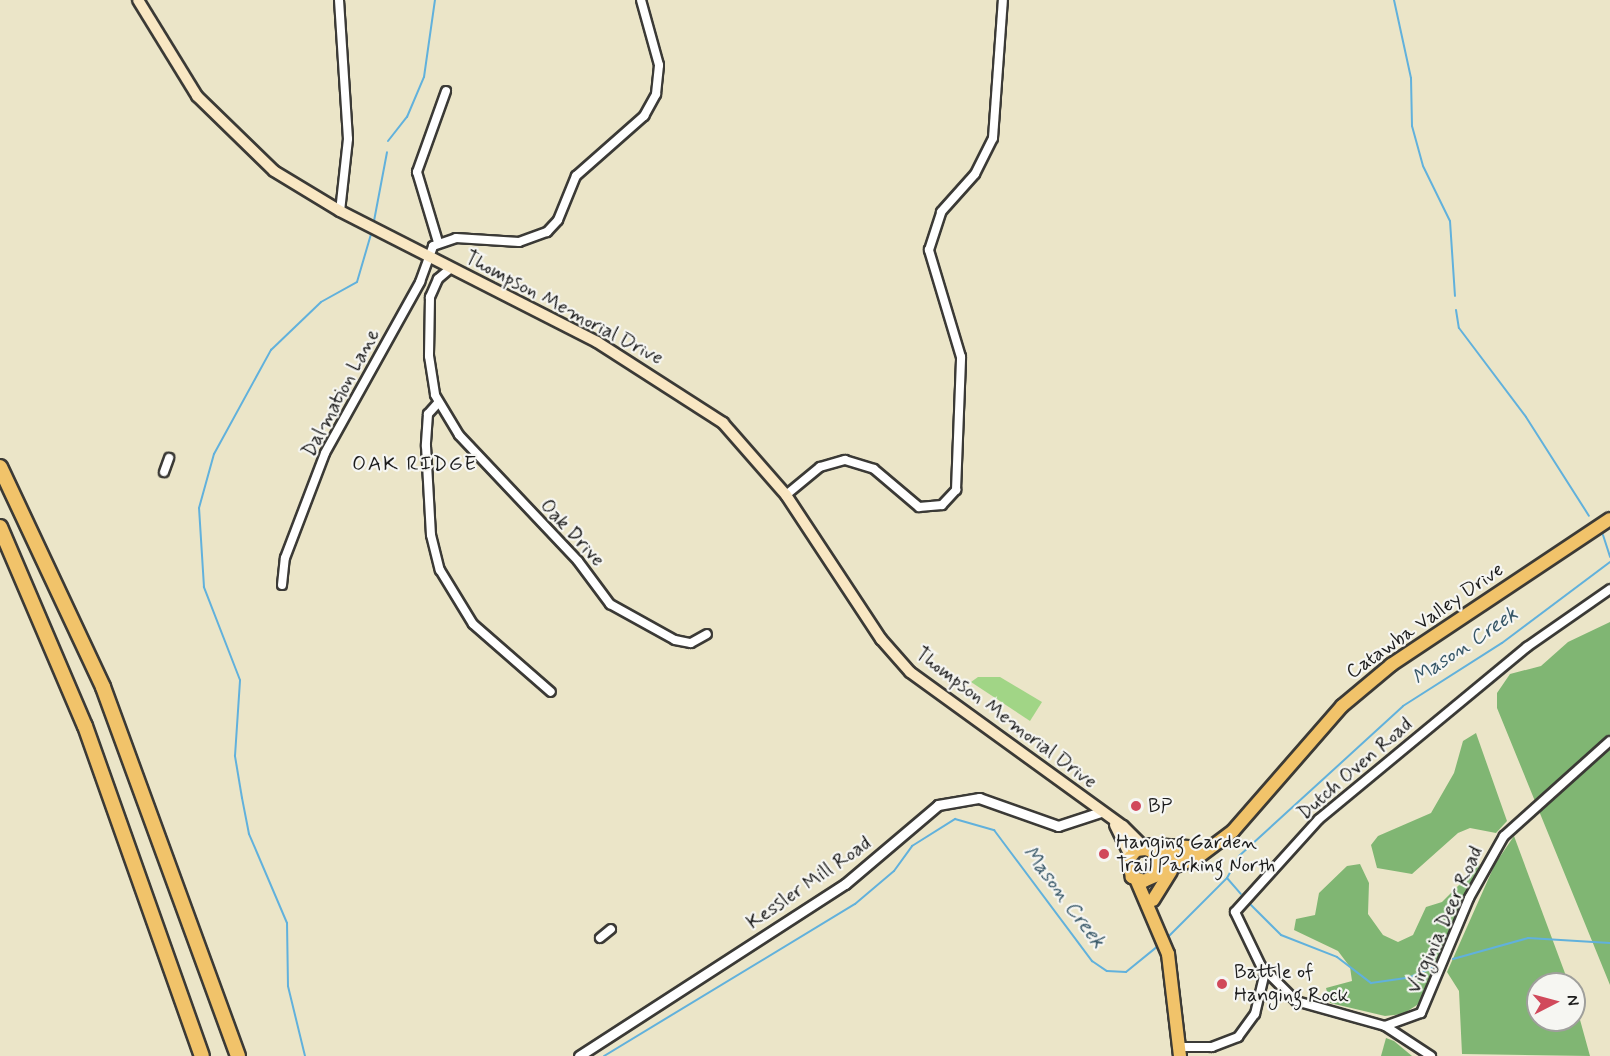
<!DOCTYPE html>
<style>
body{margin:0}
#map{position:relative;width:1610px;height:1056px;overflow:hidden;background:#ebe5c8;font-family:Mynerve,sans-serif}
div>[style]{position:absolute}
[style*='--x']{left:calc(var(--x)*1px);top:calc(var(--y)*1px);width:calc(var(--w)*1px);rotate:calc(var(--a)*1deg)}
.green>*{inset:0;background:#a1d586}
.forest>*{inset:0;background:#80b673}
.stream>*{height:2px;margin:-1px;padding:0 1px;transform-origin:1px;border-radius:1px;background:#61b1dc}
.roads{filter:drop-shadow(2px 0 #3b3a36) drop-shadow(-2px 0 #3b3a36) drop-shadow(0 2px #3b3a36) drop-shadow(0 -2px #3b3a36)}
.minor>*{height:8px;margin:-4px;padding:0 4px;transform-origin:4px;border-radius:4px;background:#fff}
.tertiary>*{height:9px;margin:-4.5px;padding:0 4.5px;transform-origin:4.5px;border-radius:4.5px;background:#fff}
.secondary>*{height:10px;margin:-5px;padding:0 5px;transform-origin:5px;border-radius:5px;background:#f9e7c3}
.primary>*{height:12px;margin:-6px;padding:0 6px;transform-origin:6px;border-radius:6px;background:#f1c36a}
.motorway>*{height:14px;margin:-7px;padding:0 7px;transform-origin:7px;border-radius:7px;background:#f1c36a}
.dots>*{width:16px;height:16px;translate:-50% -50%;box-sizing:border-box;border:3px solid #f6f6f2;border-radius:50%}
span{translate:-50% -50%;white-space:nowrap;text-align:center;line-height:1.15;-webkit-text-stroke:4.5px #f6f6f2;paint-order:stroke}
.street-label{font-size:20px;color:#1c1c1c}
.poi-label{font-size:20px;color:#1c1c1c}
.left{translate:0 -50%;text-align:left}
.neighbourhood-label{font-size:21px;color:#1c1c1c;letter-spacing:1.5px}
.water-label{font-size:21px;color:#385869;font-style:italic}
.north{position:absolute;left:1526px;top:972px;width:60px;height:60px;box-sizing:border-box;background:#f6f6f2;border:2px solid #9f9f9c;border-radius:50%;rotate:84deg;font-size:16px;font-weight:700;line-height:24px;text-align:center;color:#1c1c1c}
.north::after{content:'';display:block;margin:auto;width:21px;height:27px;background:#d1495b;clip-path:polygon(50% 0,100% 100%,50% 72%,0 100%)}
</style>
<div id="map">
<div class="green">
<div style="clip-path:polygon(978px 677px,1000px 677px,1042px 702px,1030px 721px,971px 682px)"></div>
</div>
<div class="forest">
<div style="clip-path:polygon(1610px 622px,1610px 985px,1497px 708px,1497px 693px,1510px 674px,1541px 666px,1568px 642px)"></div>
<div style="clip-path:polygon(1476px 733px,1507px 821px,1496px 833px,1470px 828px,1458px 833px,1412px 874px,1377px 868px,1371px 845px,1378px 836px,1431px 813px,1454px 773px,1463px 741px)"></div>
<div style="clip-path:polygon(1514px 836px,1569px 984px,1538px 984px,1538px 1020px,1574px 1020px,1574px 998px,1590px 1056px,1462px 1054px,1459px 991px,1447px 972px,1495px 864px)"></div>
<div style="clip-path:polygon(1360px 864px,1369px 883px,1368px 914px,1383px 935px,1398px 942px,1413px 935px,1426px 907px,1442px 902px,1480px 864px,1428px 988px,1417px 1005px,1403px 1014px,1385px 1016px,1330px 1003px,1326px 988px,1352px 981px,1350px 967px,1338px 951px,1294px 930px,1296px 919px,1315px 915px,1319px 893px,1347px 866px)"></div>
<div style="clip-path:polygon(1386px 1038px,1394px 1041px,1412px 1056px,1381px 1056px)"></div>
</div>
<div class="stream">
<div style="--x:1394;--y:0;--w:80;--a:77.7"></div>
<div style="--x:1411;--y:78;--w:48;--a:88.8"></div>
<div style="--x:1412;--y:126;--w:41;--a:74.6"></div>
<div style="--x:1423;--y:166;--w:61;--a:63.9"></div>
<div style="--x:1450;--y:221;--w:75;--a:86.2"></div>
<div style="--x:388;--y:141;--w:31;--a:-52"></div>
<div style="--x:407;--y:117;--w:43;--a:-67"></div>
<div style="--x:424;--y:77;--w:78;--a:-81.9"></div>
<div style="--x:374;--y:221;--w:70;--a:-79.3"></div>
<div style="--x:1456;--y:310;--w:18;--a:81"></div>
<div style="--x:1459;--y:328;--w:111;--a:53"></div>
<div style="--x:1526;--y:417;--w:117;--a:57.5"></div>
<div style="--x:1603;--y:535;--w:23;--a:72"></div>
<div style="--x:1227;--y:878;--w:21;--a:49"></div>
<div style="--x:1249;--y:903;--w:45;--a:45"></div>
<div style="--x:1281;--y:935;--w:60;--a:21.4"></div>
<div style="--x:1337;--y:957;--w:43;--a:37.4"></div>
<div style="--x:1371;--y:983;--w:37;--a:-8"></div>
<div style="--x:1408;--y:978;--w:34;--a:-23"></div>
<div style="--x:1167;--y:938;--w:85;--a:-45"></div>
<div style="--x:1227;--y:878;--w:25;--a:-61"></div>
<div style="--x:1239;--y:856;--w:222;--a:-42.4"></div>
<div style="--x:1403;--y:706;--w:117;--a:-32.5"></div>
<div style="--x:1502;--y:643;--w:135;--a:-36.9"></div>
<div style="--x:1453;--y:959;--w:78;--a:-15.6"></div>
<div style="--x:1528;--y:938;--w:82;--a:3.5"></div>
<div style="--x:305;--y:1056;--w:72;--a:-103.7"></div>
<div style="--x:288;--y:986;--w:63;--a:-90.9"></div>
<div style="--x:287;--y:923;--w:97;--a:-113.1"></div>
<div style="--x:249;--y:834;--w:37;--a:-101"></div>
<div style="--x:242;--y:798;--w:43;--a:-99.5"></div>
<div style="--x:235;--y:756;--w:76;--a:-86.2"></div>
<div style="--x:240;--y:680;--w:100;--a:-111.2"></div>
<div style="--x:204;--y:587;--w:79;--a:-93.6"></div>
<div style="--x:199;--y:508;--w:56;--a:-74.5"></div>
<div style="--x:214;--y:454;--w:119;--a:-61.3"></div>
<div style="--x:271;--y:350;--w:69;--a:-43.8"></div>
<div style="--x:321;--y:302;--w:41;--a:-29.1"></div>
<div style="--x:357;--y:282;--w:50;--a:-73.7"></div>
<div style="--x:604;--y:1056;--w:293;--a:-31.2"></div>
<div style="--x:855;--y:904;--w:51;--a:-40.2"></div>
<div style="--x:894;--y:871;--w:31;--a:-54"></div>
<div style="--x:912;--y:846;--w:51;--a:-32.1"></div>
<div style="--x:955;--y:819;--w:41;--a:15.8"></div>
<div style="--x:994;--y:830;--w:164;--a:53.2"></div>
<div style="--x:1092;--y:961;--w:18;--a:34"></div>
<div style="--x:1107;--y:971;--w:19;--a:3"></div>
<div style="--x:1126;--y:972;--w:41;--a:-39.1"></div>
</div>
<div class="roads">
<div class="minor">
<div style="--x:339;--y:0;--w:139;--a:86.3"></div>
<div style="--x:348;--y:139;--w:72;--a:96.3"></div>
<div style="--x:438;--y:242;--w:73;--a:-106.7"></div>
<div style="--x:417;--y:172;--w:86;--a:-70.3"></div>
<div style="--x:451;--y:268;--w:17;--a:140"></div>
<div style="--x:438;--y:279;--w:20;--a:114"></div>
<div style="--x:430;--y:297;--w:59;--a:91"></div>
<div style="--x:429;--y:356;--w:39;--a:81"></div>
<div style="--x:435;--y:395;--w:47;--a:59"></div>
<div style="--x:459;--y:435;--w:173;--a:46.6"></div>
<div style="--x:578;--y:561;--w:54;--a:53.3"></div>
<div style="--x:610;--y:604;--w:74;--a:29"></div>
<div style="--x:675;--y:640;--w:16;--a:11"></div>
<div style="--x:691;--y:643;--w:18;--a:-29"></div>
<div style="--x:438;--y:403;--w:15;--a:132"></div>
<div style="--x:428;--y:414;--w:32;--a:94"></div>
<div style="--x:426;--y:446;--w:89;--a:86.8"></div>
<div style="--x:431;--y:535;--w:36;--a:76"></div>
<div style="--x:440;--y:570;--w:63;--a:58.6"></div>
<div style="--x:473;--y:624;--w:103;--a:41.1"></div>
<div style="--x:164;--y:472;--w:15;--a:-70"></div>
<div style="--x:786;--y:495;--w:44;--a:-39.5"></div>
<div style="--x:820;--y:467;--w:26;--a:-16"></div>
<div style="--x:845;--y:460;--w:30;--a:17"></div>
<div style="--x:874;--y:469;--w:59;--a:40.2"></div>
<div style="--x:919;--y:507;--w:23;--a:-5"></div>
<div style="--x:942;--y:505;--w:21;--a:-47"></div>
<div style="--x:956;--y:490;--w:133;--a:-87.8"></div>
<div style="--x:961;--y:357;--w:112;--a:-106.7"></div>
<div style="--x:929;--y:250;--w:40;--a:-72"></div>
<div style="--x:941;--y:212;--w:51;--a:-48.2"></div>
<div style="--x:975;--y:174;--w:40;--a:-63.4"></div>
<div style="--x:993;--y:138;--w:138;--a:-85.9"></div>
<div style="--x:282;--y:585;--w:27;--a:-84"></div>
<div style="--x:285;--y:558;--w:112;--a:-69.1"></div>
<div style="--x:325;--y:453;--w:196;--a:-60.9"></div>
<div style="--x:420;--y:282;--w:38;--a:-70"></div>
<div style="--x:433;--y:246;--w:24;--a:-19"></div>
<div style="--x:456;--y:238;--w:63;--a:3.6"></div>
<div style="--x:519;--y:242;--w:30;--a:-20"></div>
<div style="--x:547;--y:232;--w:16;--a:-47"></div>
<div style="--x:558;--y:220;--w:48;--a:-67.8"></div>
<div style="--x:576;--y:176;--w:91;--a:-41.4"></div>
<div style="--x:644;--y:116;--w:25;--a:-61"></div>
<div style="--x:656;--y:94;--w:29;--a:-84"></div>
<div style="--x:659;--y:65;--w:67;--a:-105.5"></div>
<div style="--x:600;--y:938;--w:14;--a:-39"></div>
<div style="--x:1385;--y:1026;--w:38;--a:-20"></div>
<div style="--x:1421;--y:1013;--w:125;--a:-67.3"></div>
<div style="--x:1469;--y:898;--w:71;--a:-60.6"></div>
<div style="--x:1504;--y:836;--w:142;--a:-41.9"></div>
<div style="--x:1180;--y:1047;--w:32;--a:0"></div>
<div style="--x:1212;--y:1047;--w:28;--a:-21"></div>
<div style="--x:1238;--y:1037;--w:29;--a:-54"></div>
<div style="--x:1255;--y:1014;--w:43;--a:-76.6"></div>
<div style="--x:1431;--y:1056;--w:55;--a:-146.9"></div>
<div style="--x:1385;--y:1026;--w:92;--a:-164.3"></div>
<div style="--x:1296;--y:1001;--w:49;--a:-135"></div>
<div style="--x:1261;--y:966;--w:60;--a:-115.7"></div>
<div style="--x:1235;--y:912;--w:125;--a:-47.9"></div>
<div style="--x:1319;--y:819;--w:270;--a:-39.6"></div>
<div style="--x:1527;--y:647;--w:101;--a:-34.9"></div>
</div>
<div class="tertiary">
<div style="--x:579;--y:1056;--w:317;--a:-32.9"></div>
<div style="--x:845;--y:884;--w:122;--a:-40.3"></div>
<div style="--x:938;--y:805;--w:42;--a:-9.7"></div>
<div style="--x:979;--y:798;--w:84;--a:19.5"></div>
<div style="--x:1058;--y:826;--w:45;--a:-18"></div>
</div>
<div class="secondary">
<div style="--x:138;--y:0;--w:113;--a:58.4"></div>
<div style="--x:197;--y:96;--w:107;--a:44.2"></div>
<div style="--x:274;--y:171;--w:77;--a:31.2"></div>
<div style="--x:340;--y:211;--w:288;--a:27"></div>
<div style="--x:597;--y:342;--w:150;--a:32.7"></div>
<div style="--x:723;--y:423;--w:96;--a:48.8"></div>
<div style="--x:786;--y:495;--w:173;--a:56.6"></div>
<div style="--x:881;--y:639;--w:44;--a:48.7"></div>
<div style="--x:910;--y:672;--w:263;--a:35.9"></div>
<div style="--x:1123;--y:826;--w:33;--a:45"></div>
<div style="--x:1115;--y:825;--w:34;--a:64"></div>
</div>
<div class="primary">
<div style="--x:1150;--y:845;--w:39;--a:3"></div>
<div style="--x:1153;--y:853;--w:10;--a:61"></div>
<div style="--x:1158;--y:862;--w:14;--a:102"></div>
<div style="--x:1155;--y:876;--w:12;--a:156"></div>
<div style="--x:1144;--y:881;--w:13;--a:-162"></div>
<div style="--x:1132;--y:877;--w:17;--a:-103"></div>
<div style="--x:1128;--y:860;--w:13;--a:-51"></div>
<div style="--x:1136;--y:850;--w:10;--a:-6"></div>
<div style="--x:1146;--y:849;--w:24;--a:22"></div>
<div style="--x:1168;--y:858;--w:31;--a:-15"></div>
<div style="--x:1157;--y:873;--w:43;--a:-20.6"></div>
<div style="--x:1197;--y:858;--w:45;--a:-36.9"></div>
<div style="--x:1233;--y:831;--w:166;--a:-48.9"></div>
<div style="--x:1342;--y:706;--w:64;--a:-39.9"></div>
<div style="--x:1391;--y:665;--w:263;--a:-33.7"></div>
<div style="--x:1136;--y:879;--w:82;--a:66.9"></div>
<div style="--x:1168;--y:954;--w:103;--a:83.3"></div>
<div style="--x:1153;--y:900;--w:34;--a:-58"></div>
</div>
<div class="motorway">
<div style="--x:0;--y:467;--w:243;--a:64.9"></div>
<div style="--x:103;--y:687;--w:393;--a:69.9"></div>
<div style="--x:0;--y:527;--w:216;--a:66.9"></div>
<div style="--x:85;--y:726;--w:350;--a:70.5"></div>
</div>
</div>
<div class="dots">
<div style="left:1136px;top:806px;background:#d1495b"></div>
<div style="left:1104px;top:854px;background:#d1495b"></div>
<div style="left:1222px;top:984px;background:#d1495b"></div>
</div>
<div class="street-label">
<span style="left:564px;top:308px;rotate:28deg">Thompson Memorial Drive</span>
<span style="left:341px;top:393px;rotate:-62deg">Dalmation Lane</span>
<span style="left:572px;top:533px;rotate:47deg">Oak Drive</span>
<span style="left:1425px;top:621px;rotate:-35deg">Catawba Valley Drive</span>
<span style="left:1006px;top:718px;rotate:37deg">Thompson Memorial Drive</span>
<span style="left:1355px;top:769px;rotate:-41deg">Dutch Oven Road</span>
<span style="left:809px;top:883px;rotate:-35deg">Kessler Mill Road</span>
<span style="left:1445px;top:920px;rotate:-66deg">Virginia Deer Road</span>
</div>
<div class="poi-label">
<span class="left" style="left:1148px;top:806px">BP</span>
<span class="left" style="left:1116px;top:854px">Hanging Garden<br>Trail Parking North</span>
<span class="left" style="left:1234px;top:984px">Battle of<br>Hanging Rock</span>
</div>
<div class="neighbourhood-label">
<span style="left:415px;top:464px">OAK RIDGE</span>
</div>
<div class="water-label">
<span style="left:1465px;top:646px;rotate:-34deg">Mason Creek</span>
<span style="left:1064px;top:897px;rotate:53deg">Mason Creek</span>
</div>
<div class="north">N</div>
</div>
